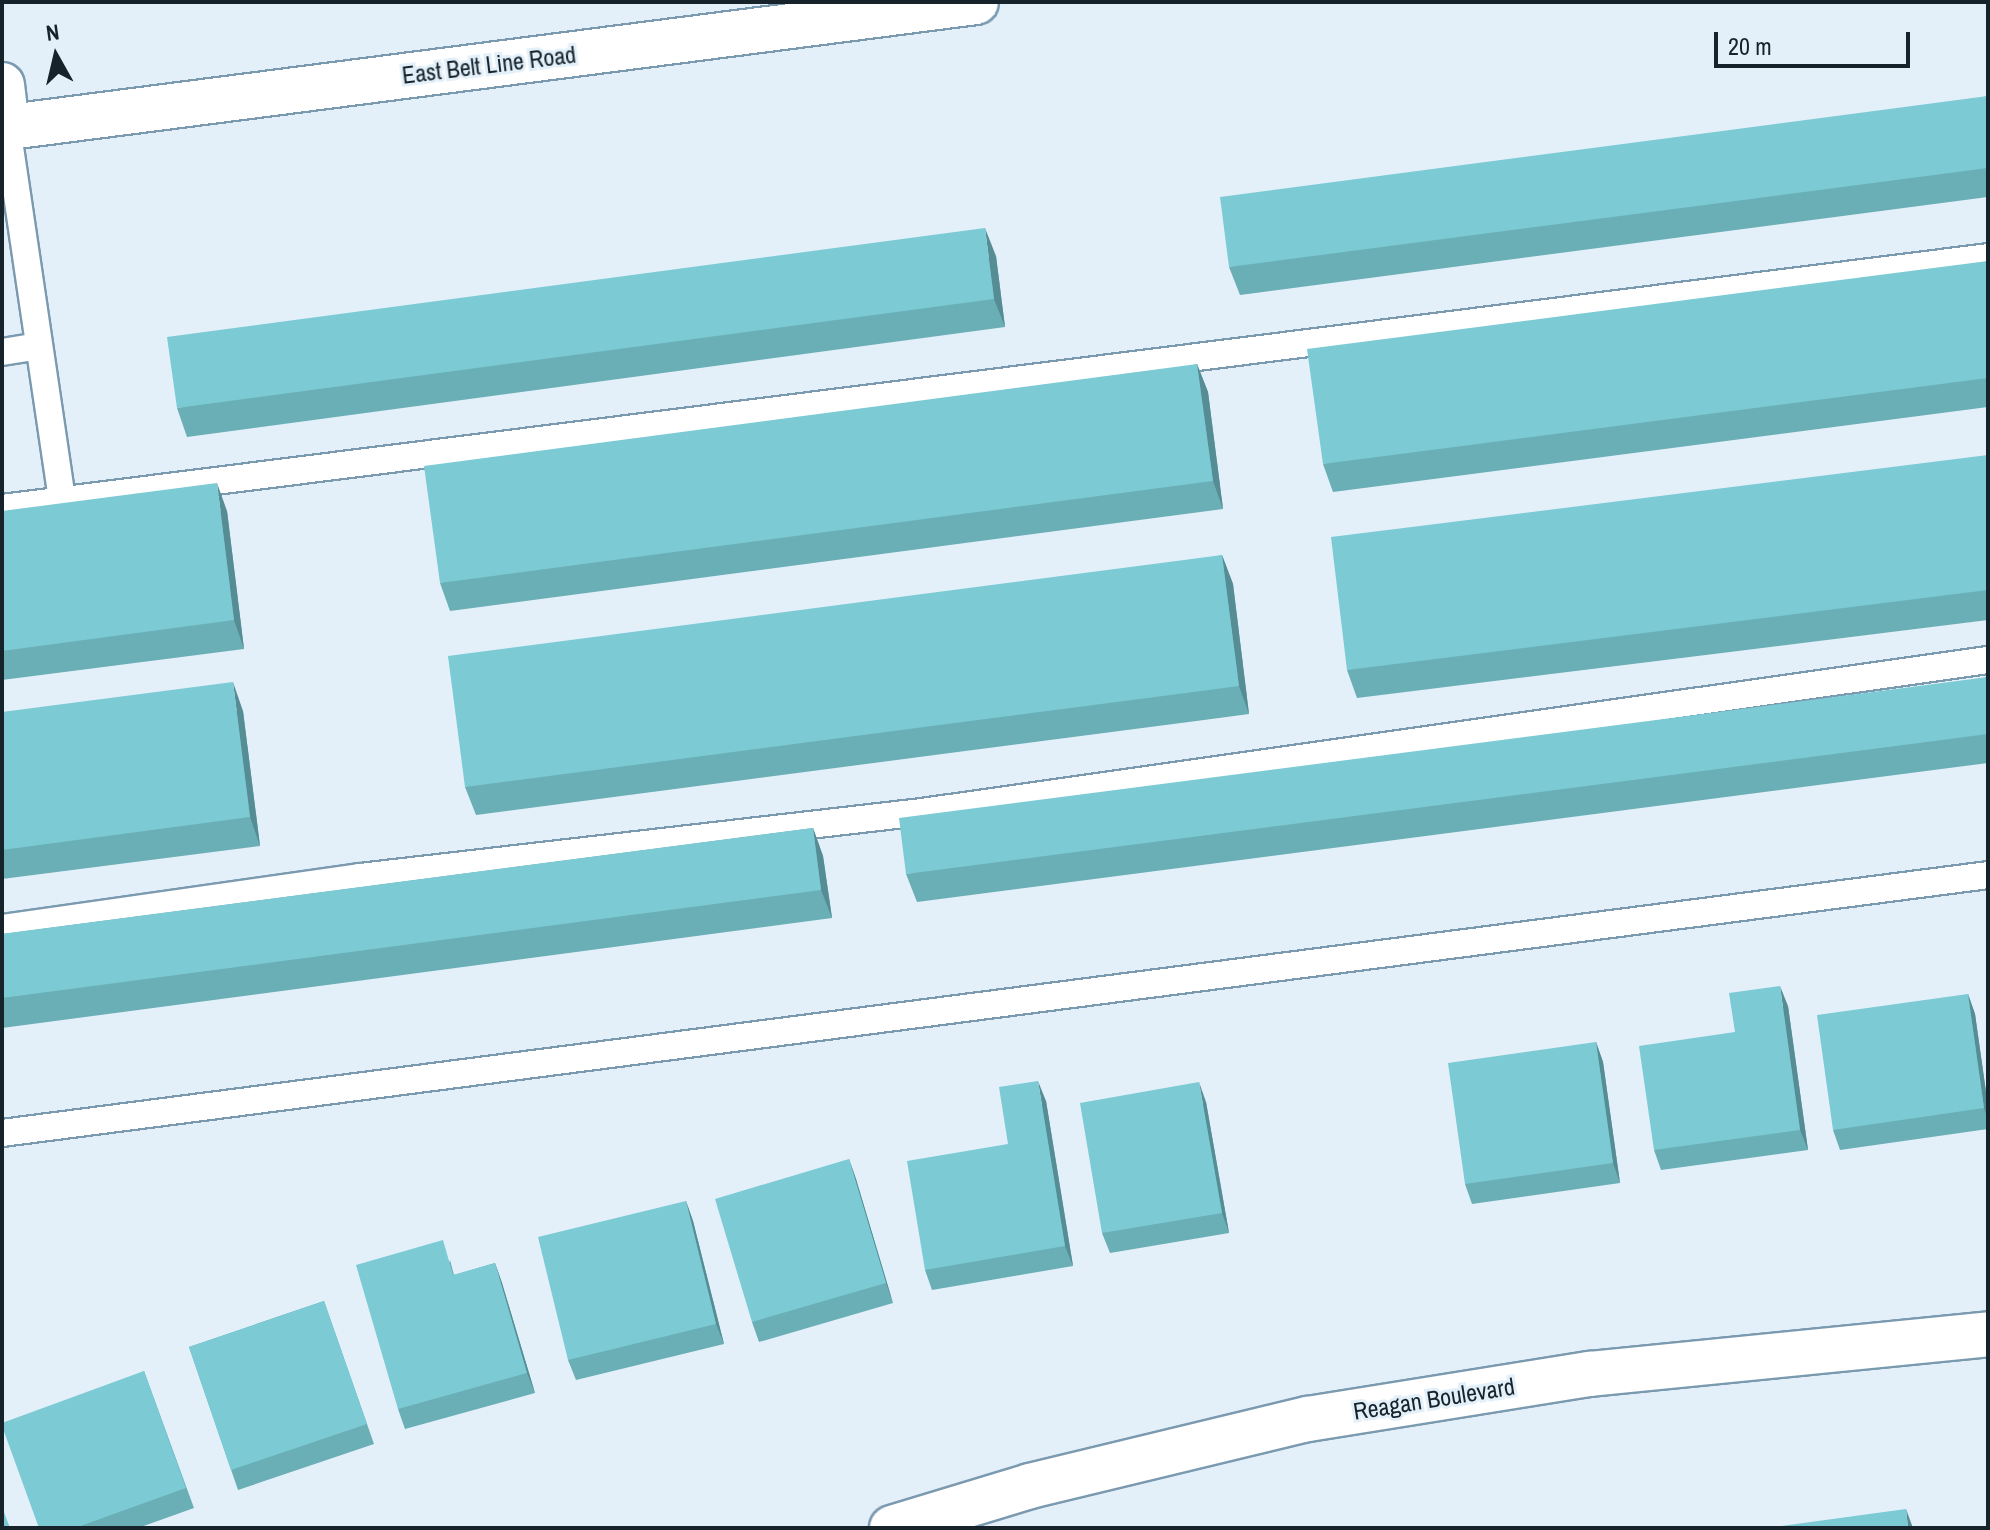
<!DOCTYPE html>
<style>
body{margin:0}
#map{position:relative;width:1990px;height:1530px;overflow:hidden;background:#e3f0fa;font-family:"Archivo Narrow",sans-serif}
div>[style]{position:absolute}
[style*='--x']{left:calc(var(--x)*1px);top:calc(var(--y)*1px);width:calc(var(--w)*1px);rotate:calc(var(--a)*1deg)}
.roads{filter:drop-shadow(2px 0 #7b9ab0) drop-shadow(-2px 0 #7b9ab0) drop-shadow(0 2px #7b9ab0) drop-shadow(0 -2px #7b9ab0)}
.lane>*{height:26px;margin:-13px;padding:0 13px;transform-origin:13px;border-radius:13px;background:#fff}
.street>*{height:44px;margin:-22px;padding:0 22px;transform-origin:22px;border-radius:22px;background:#fff}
.primary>*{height:44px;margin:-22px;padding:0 22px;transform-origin:22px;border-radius:22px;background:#fff}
.wall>*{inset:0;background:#6aaeb6}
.shaded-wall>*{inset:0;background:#568d94}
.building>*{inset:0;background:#7bcad4}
span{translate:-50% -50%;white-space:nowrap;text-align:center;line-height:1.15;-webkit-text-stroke:6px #e3f0fa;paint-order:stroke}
.street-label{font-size:24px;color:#16232b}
.frame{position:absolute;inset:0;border:4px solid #16232b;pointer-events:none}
.north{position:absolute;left:16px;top:16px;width:80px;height:80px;-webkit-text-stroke:6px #e3f0fa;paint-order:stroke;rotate:352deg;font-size:22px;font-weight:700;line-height:32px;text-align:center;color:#16232b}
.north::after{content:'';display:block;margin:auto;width:28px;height:36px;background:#16232b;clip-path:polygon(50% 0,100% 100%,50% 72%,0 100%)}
.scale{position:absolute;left:1714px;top:32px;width:196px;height:36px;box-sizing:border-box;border:4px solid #16232b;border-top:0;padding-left:10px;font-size:24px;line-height:28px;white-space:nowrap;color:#16232b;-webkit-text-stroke:6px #e3f0fa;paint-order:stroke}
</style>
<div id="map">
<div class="roads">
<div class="lane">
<div style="--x:7;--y:127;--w:376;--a:81.6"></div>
<div style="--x:2;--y:352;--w:37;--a:-9"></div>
<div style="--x:2;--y:508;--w:2002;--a:-7.2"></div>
<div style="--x:2;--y:928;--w:362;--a:-8.1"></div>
<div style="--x:360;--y:877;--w:566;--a:-6.6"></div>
<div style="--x:922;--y:812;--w:1077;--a:-8.12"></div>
<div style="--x:2;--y:1133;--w:2003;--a:-7.4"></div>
</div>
<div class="street">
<div style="--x:2;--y:85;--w:42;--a:83.2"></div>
<div style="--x:892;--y:1528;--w:144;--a:-16.9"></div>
<div style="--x:1030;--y:1486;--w:286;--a:-13.6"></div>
<div style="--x:1308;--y:1419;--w:286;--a:-9.1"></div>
<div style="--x:1590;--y:1374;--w:400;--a:-5.7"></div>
</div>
<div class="primary">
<div style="--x:2;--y:128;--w:982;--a:-7.37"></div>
</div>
</div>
<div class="wall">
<div style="clip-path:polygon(1988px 96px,1988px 197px,1240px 295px,1229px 267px)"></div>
<div style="clip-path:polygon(996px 256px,1005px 327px,187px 437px,177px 408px)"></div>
<div style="clip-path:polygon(1988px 261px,1988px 407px,1333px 492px,1323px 464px)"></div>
<div style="clip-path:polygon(1197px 364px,1208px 392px,1223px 509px,450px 611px,440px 583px)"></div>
<div style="clip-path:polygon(1988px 455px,1988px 620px,1357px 698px,1347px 670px)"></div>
<div style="clip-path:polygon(2px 511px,227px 511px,244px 649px,2px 680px)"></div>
<div style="clip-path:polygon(1222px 555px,1233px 584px,1249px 714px,476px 815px,465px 787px)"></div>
<div style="clip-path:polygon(1988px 677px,1988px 763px,917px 902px,906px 874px)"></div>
<div style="clip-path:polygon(243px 711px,260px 846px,2px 879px,2px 712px)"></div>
<div style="clip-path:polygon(813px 828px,823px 856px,832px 918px,2px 1028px,2px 934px)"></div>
<div style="clip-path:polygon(1968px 994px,1975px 1014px,1988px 1106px,1988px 1129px,1840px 1150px,1833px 1130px)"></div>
<div style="clip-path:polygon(1788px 1006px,1808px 1150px,1661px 1170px,1654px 1150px,1735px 1032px)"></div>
<div style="clip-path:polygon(1596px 1042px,1603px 1062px,1620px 1183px,1472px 1204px,1465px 1184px)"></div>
<div style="clip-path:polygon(1046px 1101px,1073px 1266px,932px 1290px,925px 1270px,1008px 1144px)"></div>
<div style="clip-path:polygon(1206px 1102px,1229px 1233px,1110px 1253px,1102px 1233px)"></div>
<div style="clip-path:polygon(849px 1159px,856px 1179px,893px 1303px,759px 1342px,752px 1322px)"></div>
<div style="clip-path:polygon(686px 1201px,693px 1221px,724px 1344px,576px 1380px,568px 1360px)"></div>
<div style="clip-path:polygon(450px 1260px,454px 1275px,495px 1263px,502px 1283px,535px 1393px,405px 1429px,398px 1409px)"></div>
<div style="clip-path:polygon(324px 1301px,374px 1444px,238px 1490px,189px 1347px)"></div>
<div style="clip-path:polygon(144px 1371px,194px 1508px,138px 1528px,39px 1528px)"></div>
</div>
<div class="shaded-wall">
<div style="clip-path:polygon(985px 228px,996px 256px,1005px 327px,994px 299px)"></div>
<div style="clip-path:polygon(1197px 364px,1208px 392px,1223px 509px,1213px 481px)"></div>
<div style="clip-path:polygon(217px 483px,227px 511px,244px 649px,234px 620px)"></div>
<div style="clip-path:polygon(1222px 555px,1233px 584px,1249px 714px,1239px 686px)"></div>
<div style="clip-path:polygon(233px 682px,243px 711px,260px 846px,250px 817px)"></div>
<div style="clip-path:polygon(813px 828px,823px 856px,832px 918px,821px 890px)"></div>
<div style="clip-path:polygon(1780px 986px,1788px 1006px,1808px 1150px,1800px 1130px)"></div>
<div style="clip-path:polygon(1968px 994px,1975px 1014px,1988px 1106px,1988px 1120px,1984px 1108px)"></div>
<div style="clip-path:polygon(1596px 1042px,1603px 1062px,1620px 1183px,1613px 1163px)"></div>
<div style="clip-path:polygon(1038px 1081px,1046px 1101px,1073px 1266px,1065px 1246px)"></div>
<div style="clip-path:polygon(1199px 1082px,1206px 1102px,1229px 1233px,1222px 1213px)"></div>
<div style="clip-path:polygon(849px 1159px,856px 1179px,893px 1303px,886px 1283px)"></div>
<div style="clip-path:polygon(686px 1201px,693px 1221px,724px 1344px,716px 1324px)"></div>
<div style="clip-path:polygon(495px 1263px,502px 1283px,535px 1393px,527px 1373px)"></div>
<div style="clip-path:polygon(1906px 1509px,1913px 1528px,1908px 1528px)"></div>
</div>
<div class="building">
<div style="clip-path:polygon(1988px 96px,1988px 168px,1229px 267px,1220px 197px)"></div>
<div style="clip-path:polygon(985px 228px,994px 299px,177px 408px,167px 337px)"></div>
<div style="clip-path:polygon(1988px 261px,1988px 378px,1323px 464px,1307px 349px)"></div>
<div style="clip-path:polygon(1197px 364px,1213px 481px,440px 583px,424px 466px)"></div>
<div style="clip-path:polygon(1988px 455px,1988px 590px,1347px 670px,1331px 537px)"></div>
<div style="clip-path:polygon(217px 483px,234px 620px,2px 651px,2px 511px)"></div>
<div style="clip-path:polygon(1222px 555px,1239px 686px,465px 787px,448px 656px)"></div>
<div style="clip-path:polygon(1988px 677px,1988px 734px,906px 874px,899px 818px)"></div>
<div style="clip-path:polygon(233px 682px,250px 817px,2px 850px,2px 712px)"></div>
<div style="clip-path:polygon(813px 828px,821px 890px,2px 998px,2px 934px)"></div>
<div style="clip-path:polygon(1780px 986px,1800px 1130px,1654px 1150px,1639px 1046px,1735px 1032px,1729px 993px)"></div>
<div style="clip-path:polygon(1968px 994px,1984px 1108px,1833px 1130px,1817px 1015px)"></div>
<div style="clip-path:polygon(1596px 1042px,1613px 1163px,1465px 1184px,1448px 1063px)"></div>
<div style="clip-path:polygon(1038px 1081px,1065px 1246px,925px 1270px,907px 1161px,1008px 1144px,999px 1087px)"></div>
<div style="clip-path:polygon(1199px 1082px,1222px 1213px,1102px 1233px,1080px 1103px)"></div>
<div style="clip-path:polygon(849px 1159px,886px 1283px,752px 1322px,715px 1199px)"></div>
<div style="clip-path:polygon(686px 1201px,716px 1324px,568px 1360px,538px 1237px)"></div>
<div style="clip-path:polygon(443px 1240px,453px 1275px,495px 1263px,527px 1373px,398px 1409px,356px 1265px)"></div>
<div style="clip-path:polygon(324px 1301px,367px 1424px,231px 1470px,189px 1347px)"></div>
<div style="clip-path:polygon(144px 1371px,186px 1488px,75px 1528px,39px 1528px,2px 1426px,2px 1423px)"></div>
<div style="clip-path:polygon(2px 1507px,10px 1528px,2px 1528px)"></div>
<div style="clip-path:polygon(1906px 1509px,1908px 1528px,1774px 1527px)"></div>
</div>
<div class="street-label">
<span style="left:489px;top:65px;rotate:-7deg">East Belt Line Road</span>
<span style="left:1434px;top:1399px;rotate:-9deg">Reagan Boulevard</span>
</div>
<div class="frame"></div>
<div class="north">N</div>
<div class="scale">20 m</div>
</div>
